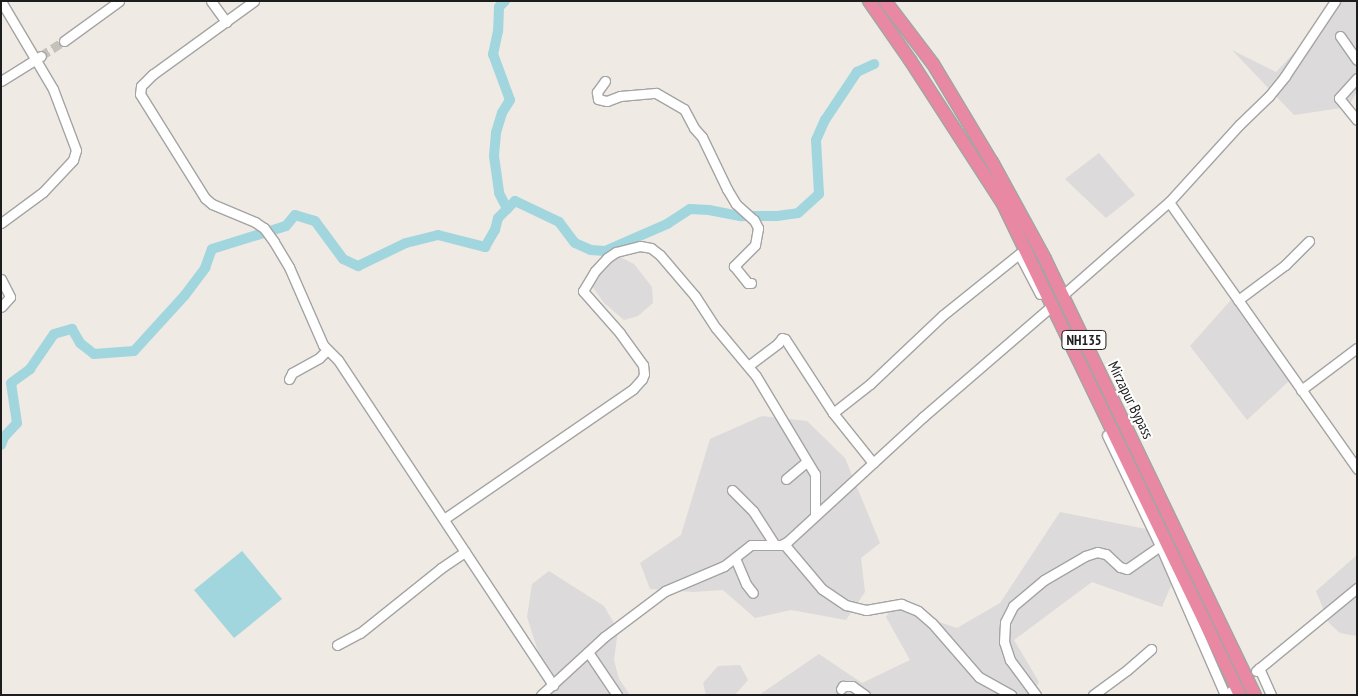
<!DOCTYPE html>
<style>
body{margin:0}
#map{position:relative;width:1358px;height:696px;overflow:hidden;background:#efeae3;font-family:"PT Sans Narrow",sans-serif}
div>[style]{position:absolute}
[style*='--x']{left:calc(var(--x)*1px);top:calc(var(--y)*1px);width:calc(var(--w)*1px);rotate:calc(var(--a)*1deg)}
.residential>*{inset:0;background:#dcdada}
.water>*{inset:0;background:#a2d6de}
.river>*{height:10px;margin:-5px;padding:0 5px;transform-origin:5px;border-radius:5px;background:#a2d6de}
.minor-tunnel>*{height:9px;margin-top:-4.5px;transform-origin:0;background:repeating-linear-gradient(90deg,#c5c1bb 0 9px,transparent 0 13.5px)}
.roads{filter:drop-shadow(1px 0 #a4a4a4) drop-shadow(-1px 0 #a4a4a4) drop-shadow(0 1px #a4a4a4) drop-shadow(0 -1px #a4a4a4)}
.minor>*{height:9px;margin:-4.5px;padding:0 4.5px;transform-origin:4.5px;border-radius:4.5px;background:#fff}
.highway>*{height:12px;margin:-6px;padding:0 6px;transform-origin:6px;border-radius:6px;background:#e988a3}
span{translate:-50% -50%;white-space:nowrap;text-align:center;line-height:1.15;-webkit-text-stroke:4px #fff;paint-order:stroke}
.shield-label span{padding:1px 4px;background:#fff;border:1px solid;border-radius:4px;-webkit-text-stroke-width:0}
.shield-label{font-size:14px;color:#1d1d1d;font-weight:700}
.street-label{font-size:15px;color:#1d1d1d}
.frame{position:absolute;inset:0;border:2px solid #1d1d1d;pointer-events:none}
</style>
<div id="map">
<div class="residential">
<div style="clip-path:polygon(1343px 1px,1357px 1px,1357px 92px,1348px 107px,1294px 115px,1232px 50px,1276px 72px)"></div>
<div style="clip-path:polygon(1099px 153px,1135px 195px,1106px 218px,1065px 179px)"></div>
<div style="clip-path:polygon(618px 256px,634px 264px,652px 287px,653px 303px,638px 316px,624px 320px,604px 303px,589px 282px,605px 263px)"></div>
<div style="clip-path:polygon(1231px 300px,1289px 381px,1247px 420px,1190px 346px)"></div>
<div style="clip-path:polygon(762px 416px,807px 421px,845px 458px,880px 543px,861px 558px,865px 592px,846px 620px,791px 610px,755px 618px,723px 590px,693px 592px,650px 589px,640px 563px,681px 535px,710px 439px)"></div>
<div style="clip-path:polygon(1060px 512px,1146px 529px,1173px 581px,1162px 607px,1092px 582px,1014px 640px,1039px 682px,1032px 695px,759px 695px,819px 654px,862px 683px,910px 660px,886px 617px,892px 608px,909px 605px,939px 622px,957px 628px,1000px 603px)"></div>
<div style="clip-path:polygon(1357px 555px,1357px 636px,1340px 633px,1329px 623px,1316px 591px)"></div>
<div style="clip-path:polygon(549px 571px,604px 606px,618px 630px,614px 660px,619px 679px,630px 695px,552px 695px,527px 617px,532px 584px)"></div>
<div style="clip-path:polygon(740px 665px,748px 680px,735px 695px,706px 695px,703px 683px,718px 666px)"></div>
</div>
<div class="water">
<div style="clip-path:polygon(242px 551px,282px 599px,234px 638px,194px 590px)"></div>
</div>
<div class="river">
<div style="--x:505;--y:1;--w:8;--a:135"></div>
<div style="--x:499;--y:7;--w:24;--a:92"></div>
<div style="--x:498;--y:31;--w:24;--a:102"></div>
<div style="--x:493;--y:54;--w:49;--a:69.7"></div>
<div style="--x:510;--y:100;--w:15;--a:122"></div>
<div style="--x:502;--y:113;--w:21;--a:107"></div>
<div style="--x:496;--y:133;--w:23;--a:95"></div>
<div style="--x:494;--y:156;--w:37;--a:82"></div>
<div style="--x:499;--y:193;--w:18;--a:63"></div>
<div style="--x:1;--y:445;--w:9;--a:-69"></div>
<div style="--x:4;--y:437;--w:19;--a:-47"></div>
<div style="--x:17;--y:423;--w:40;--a:-98.5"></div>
<div style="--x:11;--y:383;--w:24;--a:-36"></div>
<div style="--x:30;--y:369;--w:42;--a:-55.6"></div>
<div style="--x:54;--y:334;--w:19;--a:-16"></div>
<div style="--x:72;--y:329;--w:16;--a:60"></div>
<div style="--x:80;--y:343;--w:18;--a:38"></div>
<div style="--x:94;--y:354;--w:40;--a:-4.3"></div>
<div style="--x:134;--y:351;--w:76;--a:-47.7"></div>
<div style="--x:185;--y:295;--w:34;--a:-53"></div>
<div style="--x:205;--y:268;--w:20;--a:-70"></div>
<div style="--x:212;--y:249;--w:77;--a:-17.3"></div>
<div style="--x:286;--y:226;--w:14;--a:-51"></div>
<div style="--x:295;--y:215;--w:21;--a:17"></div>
<div style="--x:315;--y:221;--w:47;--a:53.6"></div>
<div style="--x:343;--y:259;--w:17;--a:25"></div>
<div style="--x:358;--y:266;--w:53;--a:-25.6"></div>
<div style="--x:406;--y:243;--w:33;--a:-14"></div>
<div style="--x:438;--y:235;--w:49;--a:14.3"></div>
<div style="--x:485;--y:247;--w:20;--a:-60"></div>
<div style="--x:495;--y:230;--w:12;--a:-76"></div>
<div style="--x:498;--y:218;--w:24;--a:-45"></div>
<div style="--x:515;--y:201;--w:49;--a:25.5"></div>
<div style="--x:559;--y:222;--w:26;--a:53"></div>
<div style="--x:575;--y:243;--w:17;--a:24"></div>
<div style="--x:591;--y:250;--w:14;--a:4"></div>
<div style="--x:605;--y:251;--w:68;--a:-23.5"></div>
<div style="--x:667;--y:224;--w:27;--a:-33"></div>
<div style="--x:690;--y:209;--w:19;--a:3"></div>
<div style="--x:709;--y:210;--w:33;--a:11"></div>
<div style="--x:741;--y:216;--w:36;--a:0"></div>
<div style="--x:777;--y:216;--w:21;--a:-8"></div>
<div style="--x:798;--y:213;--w:28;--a:-42"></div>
<div style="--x:819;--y:194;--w:54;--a:-93.2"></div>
<div style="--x:816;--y:140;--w:22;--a:-66"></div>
<div style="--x:825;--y:120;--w:58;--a:-56.3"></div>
<div style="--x:857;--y:72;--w:19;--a:-25"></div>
</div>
<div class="minor-tunnel">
<div style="--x:41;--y:56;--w:27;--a:-33"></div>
</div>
<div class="roads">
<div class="minor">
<div style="--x:211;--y:1;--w:26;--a:54"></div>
<div style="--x:254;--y:1;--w:125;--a:144.1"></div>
<div style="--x:153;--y:74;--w:17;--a:135"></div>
<div style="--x:141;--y:86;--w:8;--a:97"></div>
<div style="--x:140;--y:94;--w:123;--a:58"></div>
<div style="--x:205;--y:198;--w:9;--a:41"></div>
<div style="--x:212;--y:204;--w:47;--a:22.7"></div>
<div style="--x:255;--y:222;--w:11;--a:34"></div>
<div style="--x:264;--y:228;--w:17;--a:54"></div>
<div style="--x:274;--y:242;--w:29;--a:59"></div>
<div style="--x:289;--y:267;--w:85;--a:66.4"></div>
<div style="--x:323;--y:345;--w:21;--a:45"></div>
<div style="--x:338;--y:360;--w:390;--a:56.5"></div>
<div style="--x:1340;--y:36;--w:29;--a:55"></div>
<div style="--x:64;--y:41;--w:68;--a:-36"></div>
<div style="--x:1357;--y:78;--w:27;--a:132"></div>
<div style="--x:1339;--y:98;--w:28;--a:51"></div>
<div style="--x:1;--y:81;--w:47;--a:-32"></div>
<div style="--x:605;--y:81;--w:14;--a:126"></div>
<div style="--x:597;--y:92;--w:7;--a:82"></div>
<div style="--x:598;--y:99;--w:9;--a:13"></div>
<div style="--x:607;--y:101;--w:14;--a:-21"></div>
<div style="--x:620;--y:96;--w:36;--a:-5"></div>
<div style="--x:656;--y:93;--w:32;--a:30"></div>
<div style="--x:684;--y:109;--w:21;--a:62"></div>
<div style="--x:694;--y:128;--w:12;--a:48"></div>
<div style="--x:702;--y:137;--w:58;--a:64.3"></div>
<div style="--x:727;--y:189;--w:17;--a:59"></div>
<div style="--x:736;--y:204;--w:24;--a:42"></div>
<div style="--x:754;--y:220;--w:9;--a:63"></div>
<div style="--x:758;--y:228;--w:17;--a:100"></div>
<div style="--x:755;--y:245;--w:30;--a:135"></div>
<div style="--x:734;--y:266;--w:22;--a:51"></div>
<div style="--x:748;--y:283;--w:3;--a:0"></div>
<div style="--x:1169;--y:202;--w:327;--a:54.8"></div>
<div style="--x:1;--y:223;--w:52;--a:-36.4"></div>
<div style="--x:43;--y:192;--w:44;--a:-46.8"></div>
<div style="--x:73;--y:160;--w:10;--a:-73"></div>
<div style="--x:76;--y:150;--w:65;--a:-110.7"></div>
<div style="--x:53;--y:89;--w:102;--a:-120.6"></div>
<div style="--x:1;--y:279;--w:20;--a:63"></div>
<div style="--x:10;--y:297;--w:13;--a:132"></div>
<div style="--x:1063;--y:295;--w:141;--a:-41.3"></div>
<div style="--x:1169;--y:202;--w:104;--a:-47.7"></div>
<div style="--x:1239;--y:125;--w:42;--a:-44"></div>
<div style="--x:1269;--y:96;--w:26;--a:-51"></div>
<div style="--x:1285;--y:76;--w:90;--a:-56.3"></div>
<div style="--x:1238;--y:300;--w:59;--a:-36.7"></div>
<div style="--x:1285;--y:265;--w:34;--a:-45"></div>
<div style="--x:748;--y:366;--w:38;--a:-37"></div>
<div style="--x:778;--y:343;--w:6;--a:-51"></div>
<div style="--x:782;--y:338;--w:3;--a:18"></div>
<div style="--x:785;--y:339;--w:88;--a:57"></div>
<div style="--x:833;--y:413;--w:64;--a:51.3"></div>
<div style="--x:289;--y:379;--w:7;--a:-63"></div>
<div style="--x:292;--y:373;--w:31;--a:-29"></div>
<div style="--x:319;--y:358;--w:11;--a:-45"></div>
<div style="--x:1301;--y:390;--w:70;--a:-36.9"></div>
<div style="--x:833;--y:413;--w:47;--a:-38.1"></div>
<div style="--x:870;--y:384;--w:100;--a:-43.4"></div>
<div style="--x:943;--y:315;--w:97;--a:-38.8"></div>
<div style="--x:1019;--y:254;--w:45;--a:62.3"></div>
<div style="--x:1107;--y:435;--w:127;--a:64.4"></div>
<div style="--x:1162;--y:550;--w:158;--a:66.5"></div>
<div style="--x:786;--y:479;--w:26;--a:-40"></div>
<div style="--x:732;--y:490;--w:30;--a:45"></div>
<div style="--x:753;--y:511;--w:40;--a:57.1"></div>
<div style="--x:444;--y:519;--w:229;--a:-34.5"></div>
<div style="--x:633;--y:389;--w:13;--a:-48"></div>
<div style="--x:642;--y:379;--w:5;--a:-68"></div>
<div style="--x:644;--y:374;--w:9;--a:-96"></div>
<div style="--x:643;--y:365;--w:39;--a:-126"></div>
<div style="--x:620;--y:333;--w:56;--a:-131.4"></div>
<div style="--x:583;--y:291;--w:23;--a:-59"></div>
<div style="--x:595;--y:271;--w:18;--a:-47"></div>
<div style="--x:607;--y:258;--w:11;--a:-34"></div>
<div style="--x:616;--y:252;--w:25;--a:-14"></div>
<div style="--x:640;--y:246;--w:11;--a:10"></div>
<div style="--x:651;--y:248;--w:11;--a:38"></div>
<div style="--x:660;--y:255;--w:54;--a:49.5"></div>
<div style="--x:695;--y:296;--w:38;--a:57"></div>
<div style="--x:716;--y:328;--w:62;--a:50.2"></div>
<div style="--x:756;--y:376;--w:114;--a:59"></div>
<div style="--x:815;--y:474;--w:41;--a:90"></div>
<div style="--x:784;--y:544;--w:59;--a:49.8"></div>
<div style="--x:822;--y:589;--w:29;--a:34"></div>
<div style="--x:846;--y:605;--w:21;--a:14"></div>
<div style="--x:866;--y:610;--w:36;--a:-10"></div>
<div style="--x:901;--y:604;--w:18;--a:22"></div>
<div style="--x:918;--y:611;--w:18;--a:41"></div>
<div style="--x:932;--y:623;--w:72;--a:49"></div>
<div style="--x:979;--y:677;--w:37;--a:29"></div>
<div style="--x:735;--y:558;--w:28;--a:67"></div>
<div style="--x:746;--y:584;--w:11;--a:52"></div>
<div style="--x:337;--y:645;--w:26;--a:-28"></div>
<div style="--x:360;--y:633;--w:104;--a:-38.7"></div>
<div style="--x:441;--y:568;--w:29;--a:-34"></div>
<div style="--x:588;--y:652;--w:52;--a:56"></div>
<div style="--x:1259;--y:668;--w:30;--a:66"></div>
<div style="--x:1256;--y:671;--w:131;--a:-39.4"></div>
<div style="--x:841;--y:689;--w:4;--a:-56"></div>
<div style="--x:843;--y:686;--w:9;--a:0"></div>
<div style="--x:852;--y:686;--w:16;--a:35"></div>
<div style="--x:1231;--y:691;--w:4;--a:76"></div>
<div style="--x:541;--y:695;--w:86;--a:-42.6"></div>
<div style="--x:604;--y:637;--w:76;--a:-37"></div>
<div style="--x:665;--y:591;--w:64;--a:-23"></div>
<div style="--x:724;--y:566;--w:34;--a:-38"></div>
<div style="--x:751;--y:545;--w:30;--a:0"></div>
<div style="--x:781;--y:545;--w:7;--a:-27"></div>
<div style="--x:787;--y:542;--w:185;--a:-42.6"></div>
<div style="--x:923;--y:417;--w:165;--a:-40.8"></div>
<div style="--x:1036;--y:695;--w:44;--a:-126.6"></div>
<div style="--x:1010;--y:660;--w:19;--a:-108"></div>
<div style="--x:1004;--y:642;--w:20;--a:-87"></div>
<div style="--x:1005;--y:622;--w:18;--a:-63"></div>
<div style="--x:1013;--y:606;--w:40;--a:-40"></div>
<div style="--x:1044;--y:580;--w:48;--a:-30.3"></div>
<div style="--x:1085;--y:556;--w:13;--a:-18"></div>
<div style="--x:1097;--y:552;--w:9;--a:13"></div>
<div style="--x:1106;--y:554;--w:19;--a:43"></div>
<div style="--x:1120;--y:567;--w:7;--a:16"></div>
<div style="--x:1127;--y:569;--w:40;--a:-34.9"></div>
<div style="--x:1093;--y:695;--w:42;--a:-36.3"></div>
<div style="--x:1127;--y:670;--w:32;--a:-41"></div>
</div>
<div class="highway">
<div style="--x:869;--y:1;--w:72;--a:55.2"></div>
<div style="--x:910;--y:60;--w:169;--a:57.1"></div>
<div style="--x:1002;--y:202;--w:547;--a:64.23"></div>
<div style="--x:885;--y:1;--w:79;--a:52.7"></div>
<div style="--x:933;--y:64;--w:114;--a:59"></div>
<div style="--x:992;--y:162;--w:111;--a:61.3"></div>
<div style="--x:1045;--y:259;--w:484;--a:64.3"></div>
</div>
</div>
<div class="shield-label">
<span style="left:1084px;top:340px">NH135</span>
</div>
<div class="street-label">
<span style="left:1131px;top:400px;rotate:64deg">Mirzapur Bypass</span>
</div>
<div class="frame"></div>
</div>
